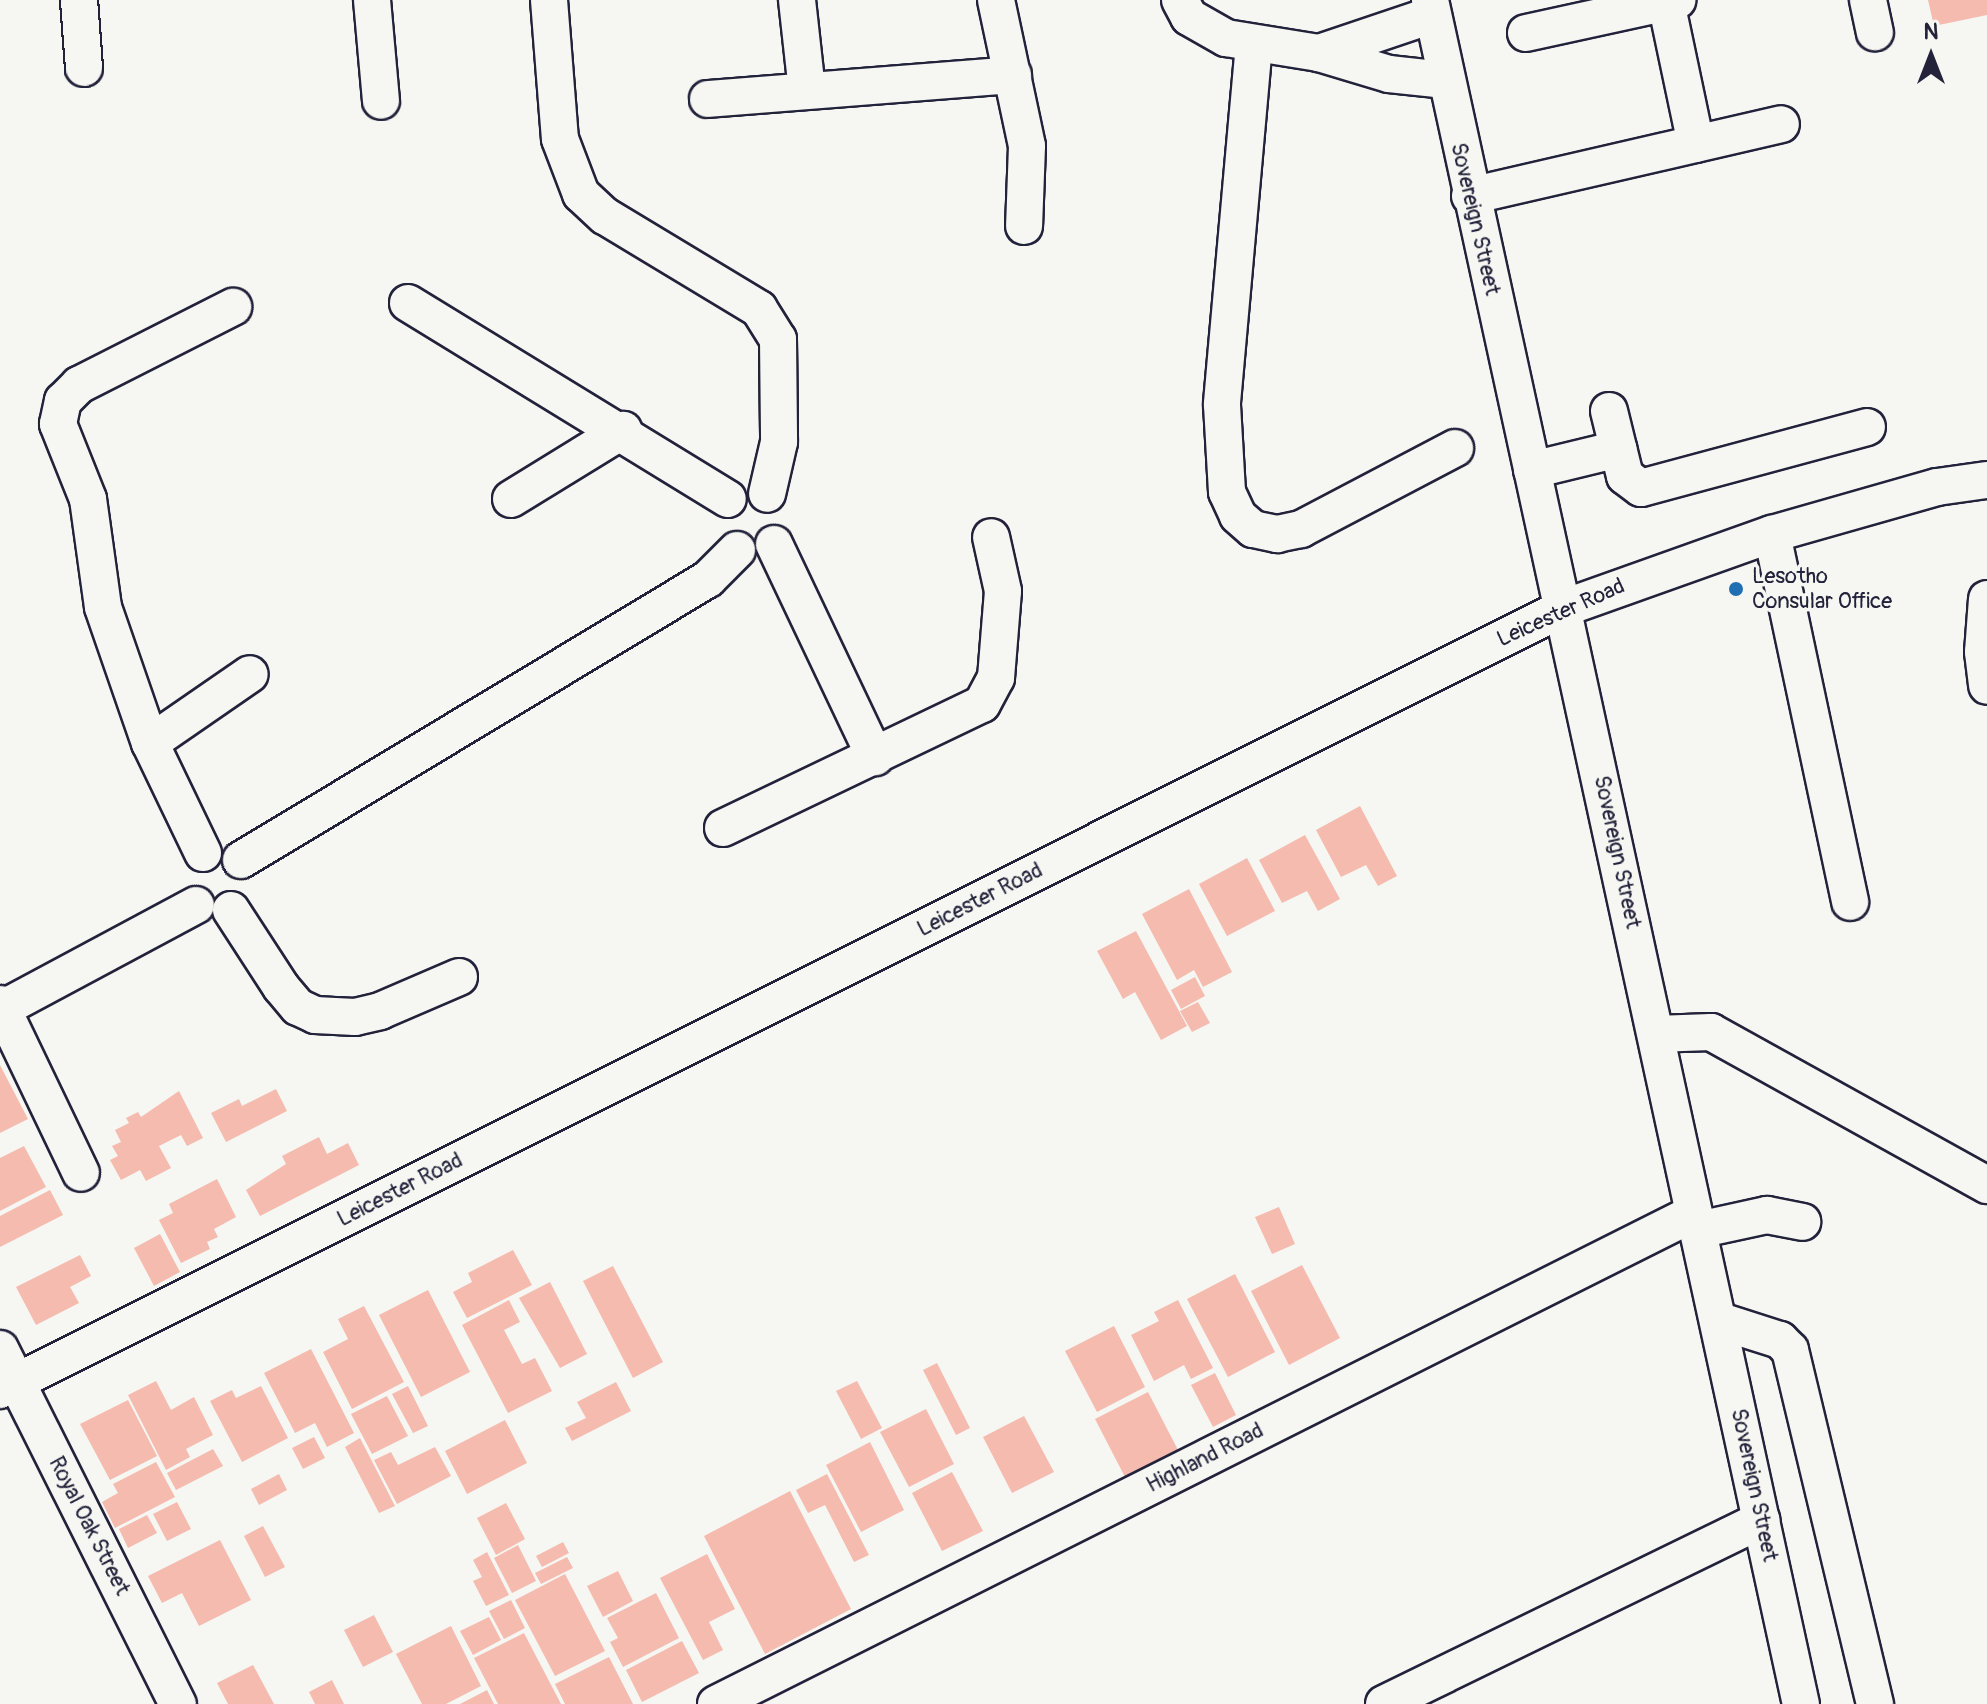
<!DOCTYPE html>
<style>
body{margin:0}
#map{position:relative;width:1987px;height:1704px;overflow:hidden;background:#f6f6f2;font-family:Pangolin,sans-serif}
div>[style]{position:absolute}
[style*='--x']{left:calc(var(--x)*1px);top:calc(var(--y)*1px);width:calc(var(--w)*1px);rotate:calc(var(--a)*1deg)}
.building>*{inset:0;background:#f5bbaf}
.roads{filter:drop-shadow(2px 0 #22223b) drop-shadow(-2px 0 #22223b) drop-shadow(0 2px #22223b) drop-shadow(0 -2px #22223b)}
.minor>*{height:36px;margin:-18px;padding:0 18px;transform-origin:18px;border-radius:18px;background:#f6f6f2}
.dots>*{width:22px;height:22px;translate:-50% -50%;box-sizing:border-box;border:4px solid #f6f6f2;border-radius:50%}
span{translate:-50% -50%;white-space:nowrap;text-align:center;line-height:1.15;-webkit-text-stroke:7px #f6f6f2;paint-order:stroke}
.street-label{font-size:22px;color:#22223b}
.poi-label{font-size:22px;color:#22223b}
.left{translate:0 -50%;text-align:left}
.north{position:absolute;left:1891px;top:16px;width:80px;height:80px;-webkit-text-stroke:6px #f6f6f2;paint-order:stroke;rotate:0deg;font-size:22px;font-weight:700;line-height:32px;text-align:center;color:#22223b}
.north::after{content:'';display:block;margin:auto;width:28px;height:36px;background:#22223b;clip-path:polygon(50% 0,100% 100%,50% 72%,0 100%)}
</style>
<div id="map">
<div class="building">
<div style="clip-path:polygon(1928px 0,1987px 0,1987px 15px,1934px 26px)"></div>
<div style="clip-path:polygon(1360px 806px,1397px 876px,1378px 886px,1366px 865px,1341px 877px,1316px 830px)"></div>
<div style="clip-path:polygon(1305px 835px,1340px 899px,1318px 911px,1307px 891px,1282px 903px,1259px 860px)"></div>
<div style="clip-path:polygon(1247px 858px,1275px 911px,1227px 936px,1199px 884px)"></div>
<div style="clip-path:polygon(1189px 889px,1232px 972px,1203px 987px,1194px 970px,1177px 980px,1142px 914px)"></div>
<div style="clip-path:polygon(1136px 931px,1187px 1026px,1161px 1040px,1135px 992px,1123px 999px,1097px 951px)"></div>
<div style="clip-path:polygon(1195px 977px,1205px 996px,1181px 1009px,1171px 990px)"></div>
<div style="clip-path:polygon(1198px 1002px,1210px 1023px,1192px 1032px,1180px 1011px)"></div>
<div style="clip-path:polygon(0 1065px,28px 1119px,0 1133px)"></div>
<div style="clip-path:polygon(276px 1089px,287px 1111px,226px 1142px,211px 1113px,239px 1099px,242px 1106px)"></div>
<div style="clip-path:polygon(179px 1091px,203px 1138px,187px 1146px,181px 1135px,159px 1146px,171px 1168px,146px 1181px,140px 1170px,121px 1180px,110px 1160px,118px 1156px,112px 1146px,121px 1142px,115px 1130px,129px 1123px,126px 1118px,138px 1112px,141px 1117px)"></div>
<div style="clip-path:polygon(319px 1137px,327px 1154px,348px 1143px,359px 1165px,260px 1216px,246px 1190px,286px 1164px,282px 1156px)"></div>
<div style="clip-path:polygon(24px 1146px,46px 1187px,0 1211px,0 1158px)"></div>
<div style="clip-path:polygon(217px 1179px,236px 1217px,214px 1229px,218px 1237px,207px 1242px,210px 1249px,181px 1263px,159px 1220px,173px 1213px,169px 1204px)"></div>
<div style="clip-path:polygon(50px 1190px,63px 1215px,0 1247px,0 1216px)"></div>
<div style="clip-path:polygon(1279px 1207px,1295px 1244px,1272px 1254px,1255px 1217px)"></div>
<div style="clip-path:polygon(160px 1234px,180px 1272px,154px 1286px,134px 1248px)"></div>
<div style="clip-path:polygon(513px 1250px,532px 1285px,467px 1318px,453px 1292px,472px 1282px,468px 1273px)"></div>
<div style="clip-path:polygon(80px 1255px,91px 1276px,70px 1287px,79px 1303px,36px 1325px,16px 1287px)"></div>
<div style="clip-path:polygon(1302px 1265px,1340px 1338px,1289px 1365px,1251px 1291px)"></div>
<div style="clip-path:polygon(613px 1266px,663px 1362px,633px 1378px,583px 1281px)"></div>
<div style="clip-path:polygon(1235px 1274px,1275px 1352px,1228px 1377px,1187px 1299px)"></div>
<div style="clip-path:polygon(550px 1282px,587px 1354px,560px 1368px,519px 1298px)"></div>
<div style="clip-path:polygon(428px 1290px,470px 1372px,421px 1397px,379px 1315px)"></div>
<div style="clip-path:polygon(509px 1300px,520px 1322px,504px 1330px,522px 1364px,535px 1358px,552px 1391px,508px 1413px,462px 1325px)"></div>
<div style="clip-path:polygon(1178px 1300px,1213px 1368px,1191px 1379px,1184px 1365px,1154px 1381px,1131px 1335px,1159px 1321px,1154px 1312px)"></div>
<div style="clip-path:polygon(364px 1306px,404px 1382px,352px 1409px,323px 1352px,348px 1339px,338px 1319px)"></div>
<div style="clip-path:polygon(1114px 1326px,1145px 1387px,1097px 1412px,1065px 1351px)"></div>
<div style="clip-path:polygon(311px 1349px,354px 1433px,327px 1447px,315px 1423px,295px 1433px,264px 1373px)"></div>
<div style="clip-path:polygon(937px 1363px,970px 1428px,956px 1435px,923px 1370px)"></div>
<div style="clip-path:polygon(1215px 1373px,1236px 1415px,1213px 1427px,1191px 1385px)"></div>
<div style="clip-path:polygon(156px 1381px,171px 1410px,194px 1397px,213px 1435px,186px 1449px,190px 1457px,166px 1470px,128px 1395px)"></div>
<div style="clip-path:polygon(857px 1381px,882px 1428px,861px 1439px,836px 1391px)"></div>
<div style="clip-path:polygon(616px 1382px,631px 1411px,572px 1441px,565px 1428px,586px 1418px,577px 1402px)"></div>
<div style="clip-path:polygon(261px 1386px,288px 1438px,242px 1462px,210px 1401px,232px 1390px,236px 1398px)"></div>
<div style="clip-path:polygon(408px 1386px,428px 1426px,413px 1433px,392px 1394px)"></div>
<div style="clip-path:polygon(1148px 1392px,1178px 1450px,1125px 1477px,1095px 1419px)"></div>
<div style="clip-path:polygon(387px 1396px,408px 1436px,372px 1454px,351px 1414px)"></div>
<div style="clip-path:polygon(128px 1400px,157px 1456px,110px 1480px,80px 1424px)"></div>
<div style="clip-path:polygon(926px 1409px,954px 1464px,909px 1487px,880px 1432px)"></div>
<div style="clip-path:polygon(1024px 1416px,1054px 1472px,1012px 1493px,983px 1437px)"></div>
<div style="clip-path:polygon(505px 1420px,527px 1463px,467px 1494px,445px 1451px)"></div>
<div style="clip-path:polygon(314px 1437px,325px 1458px,303px 1469px,292px 1448px)"></div>
<div style="clip-path:polygon(360px 1438px,395px 1506px,379px 1513px,345px 1447px)"></div>
<div style="clip-path:polygon(870px 1442px,904px 1510px,861px 1532px,826px 1465px)"></div>
<div style="clip-path:polygon(435px 1447px,451px 1476px,397px 1504px,374px 1460px,391px 1452px,398px 1465px)"></div>
<div style="clip-path:polygon(213px 1449px,223px 1466px,176px 1490px,167px 1473px)"></div>
<div style="clip-path:polygon(156px 1462px,175px 1497px,115px 1528px,102px 1502px,118px 1493px,113px 1484px)"></div>
<div style="clip-path:polygon(952px 1472px,983px 1531px,942px 1551px,912px 1493px)"></div>
<div style="clip-path:polygon(279px 1474px,287px 1490px,259px 1505px,251px 1489px)"></div>
<div style="clip-path:polygon(827px 1474px,869px 1555px,854px 1562px,825px 1505px,808px 1513px,796px 1490px)"></div>
<div style="clip-path:polygon(790px 1491px,851px 1609px,765px 1654px,704px 1536px)"></div>
<div style="clip-path:polygon(177px 1502px,191px 1529px,167px 1541px,153px 1514px)"></div>
<div style="clip-path:polygon(506px 1503px,525px 1539px,496px 1555px,477px 1518px)"></div>
<div style="clip-path:polygon(147px 1515px,157px 1533px,128px 1548px,119px 1529px)"></div>
<div style="clip-path:polygon(263px 1526px,285px 1567px,265px 1577px,244px 1536px)"></div>
<div style="clip-path:polygon(220px 1540px,251px 1600px,199px 1626px,182px 1593px,162px 1603px,148px 1576px)"></div>
<div style="clip-path:polygon(563px 1542px,569px 1553px,542px 1567px,536px 1556px)"></div>
<div style="clip-path:polygon(518px 1545px,536px 1581px,512px 1593px,494px 1558px)"></div>
<div style="clip-path:polygon(487px 1552px,509px 1595px,486px 1606px,473px 1581px,482px 1577px,473px 1560px)"></div>
<div style="clip-path:polygon(707px 1554px,735px 1609px,709px 1622px,723px 1650px,703px 1660px,660px 1578px)"></div>
<div style="clip-path:polygon(567px 1557px,573px 1568px,541px 1584px,535px 1573px)"></div>
<div style="clip-path:polygon(618px 1571px,633px 1601px,603px 1617px,587px 1586px)"></div>
<div style="clip-path:polygon(565px 1574px,605px 1651px,555px 1676px,515px 1600px)"></div>
<div style="clip-path:polygon(656px 1593px,679px 1638px,623px 1667px,610px 1642px,618px 1638px,607px 1618px)"></div>
<div style="clip-path:polygon(511px 1600px,525px 1628px,504px 1639px,489px 1611px)"></div>
<div style="clip-path:polygon(374px 1615px,393px 1652px,363px 1667px,344px 1630px)"></div>
<div style="clip-path:polygon(489px 1617px,501px 1640px,473px 1655px,460px 1631px)"></div>
<div style="clip-path:polygon(451px 1626px,481px 1686px,446px 1704px,422px 1704px,396px 1654px)"></div>
<div style="clip-path:polygon(524px 1633px,561px 1704px,498px 1704px,474px 1658px)"></div>
<div style="clip-path:polygon(682px 1641px,699px 1673px,642px 1702px,626px 1670px)"></div>
<div style="clip-path:polygon(609px 1657px,633px 1704px,565px 1704px,555px 1684px)"></div>
<div style="clip-path:polygon(253px 1665px,274px 1704px,228px 1704px,217px 1683px)"></div>
<div style="clip-path:polygon(332px 1680px,344px 1704px,315px 1704px,309px 1692px)"></div>
<div style="clip-path:polygon(487px 1690px,494px 1704px,460px 1704px)"></div>
</div>
<div class="roads">
<div class="minor">
<div style="--x:79;--y:0;--w:68;--a:85.8"></div>
<div style="--x:372;--y:0;--w:101;--a:84.9"></div>
<div style="--x:549;--y:0;--w:139;--a:85.5"></div>
<div style="--x:560;--y:139;--w:59;--a:69.1"></div>
<div style="--x:581;--y:194;--w:33;--a:43"></div>
<div style="--x:605;--y:216;--w:180;--a:31.1"></div>
<div style="--x:759;--y:309;--w:36;--a:58"></div>
<div style="--x:778;--y:339;--w:103;--a:89.4"></div>
<div style="--x:779;--y:442;--w:53;--a:103"></div>
<div style="--x:797;--y:0;--w:91;--a:83.7"></div>
<div style="--x:996;--y:0;--w:149;--a:78"></div>
<div style="--x:1027;--y:146;--w:80;--a:92.1"></div>
<div style="--x:1180;--y:0;--w:19;--a:62"></div>
<div style="--x:1189;--y:17;--w:43;--a:29.6"></div>
<div style="--x:1226;--y:38;--w:94;--a:9.2"></div>
<div style="--x:1319;--y:53;--w:73;--a:16.7"></div>
<div style="--x:1389;--y:74;--w:55;--a:6.2"></div>
<div style="--x:1430;--y:0;--w:1744;--a:77.72"></div>
<div style="--x:1868;--y:0;--w:33;--a:78"></div>
<div style="--x:1666;--y:2;--w:145;--a:78.1"></div>
<div style="--x:1526;--y:33;--w:155;--a:-12.3"></div>
<div style="--x:1254;--y:44;--w:362;--a:95.1"></div>
<div style="--x:1222;--y:405;--w:87;--a:86.7"></div>
<div style="--x:1227;--y:492;--w:26;--a:65"></div>
<div style="--x:1238;--y:516;--w:20;--a:41"></div>
<div style="--x:1253;--y:529;--w:25;--a:12"></div>
<div style="--x:1277;--y:534;--w:25;--a:-12"></div>
<div style="--x:1301;--y:529;--w:174;--a:-27.7"></div>
<div style="--x:1319;--y:53;--w:119;--a:-18.6"></div>
<div style="--x:708;--y:99;--w:306;--a:-4.5"></div>
<div style="--x:1470;--y:196;--w:319;--a:-13"></div>
<div style="--x:408;--y:303;--w:375;--a:31.5"></div>
<div style="--x:1609;--y:411;--w:67;--a:76.2"></div>
<div style="--x:1625;--y:476;--w:20;--a:37"></div>
<div style="--x:1641;--y:488;--w:234;--a:-15.1"></div>
<div style="--x:1532;--y:470;--w:89;--a:-13.7"></div>
<div style="--x:511;--y:499;--w:132;--a:-31.6"></div>
<div style="--x:1772;--y:534;--w:376;--a:78"></div>
<div style="--x:774;--y:544;--w:236;--a:64.6"></div>
<div style="--x:1987;--y:599;--w:53;--a:94.3"></div>
<div style="--x:1983;--y:652;--w:34;--a:83"></div>
<div style="--x:150;--y:743;--w:121;--a:-34.6"></div>
<div style="--x:723;--y:828;--w:287;--a:-25.6"></div>
<div style="--x:982;--y:704;--w:30;--a:-62"></div>
<div style="--x:996;--y:678;--w:87;--a:-85.4"></div>
<div style="--x:1003;--y:591;--w:55;--a:-102.5"></div>
<div style="--x:203;--y:853;--w:122;--a:-115.7"></div>
<div style="--x:150;--y:743;--w:144;--a:-109.1"></div>
<div style="--x:103;--y:607;--w:109;--a:-97.9"></div>
<div style="--x:88;--y:499;--w:81;--a:-111.8"></div>
<div style="--x:58;--y:424;--w:24;--a:-78"></div>
<div style="--x:63;--y:401;--w:23;--a:-45"></div>
<div style="--x:79;--y:385;--w:173;--a:-26.9"></div>
<div style="--x:241;--y:860;--w:545;--a:-31.04"></div>
<div style="--x:708;--y:579;--w:41;--a:-45"></div>
<div style="--x:231;--y:910;--w:92;--a:57"></div>
<div style="--x:281;--y:987;--w:26;--a:50"></div>
<div style="--x:298;--y:1007;--w:19;--a:25"></div>
<div style="--x:315;--y:1015;--w:40;--a:2.9"></div>
<div style="--x:355;--y:1017;--w:26;--a:-13"></div>
<div style="--x:380;--y:1011;--w:86;--a:-23.3"></div>
<div style="--x:0;--y:1004;--w:187;--a:64.4"></div>
<div style="--x:2;--y:1009;--w:220;--a:-28.2"></div>
<div style="--x:1656;--y:1034;--w:55;--a:-2.1"></div>
<div style="--x:1711;--y:1032;--w:316;--a:29"></div>
<div style="--x:1698;--y:1230;--w:71;--a:-12.3"></div>
<div style="--x:1767;--y:1215;--w:36;--a:11"></div>
<div style="--x:1720;--y:1321;--w:63;--a:17.6"></div>
<div style="--x:1780;--y:1340;--w:14;--a:45"></div>
<div style="--x:1790;--y:1350;--w:364;--a:76.5"></div>
<div style="--x:0;--y:1349;--w:397;--a:63.4"></div>
<div style="--x:0;--y:1390;--w:1749;--a:-26.57"></div>
<div style="--x:1564;--y:608;--w:221;--a:-19.6"></div>
<div style="--x:1772;--y:534;--w:172;--a:-15.9"></div>
<div style="--x:1937;--y:487;--w:50;--a:-8"></div>
<div style="--x:716;--y:1704;--w:1094;--a:-26.66"></div>
<div style="--x:1384;--y:1704;--w:420;--a:-26"></div>
</div>
</div>
<div class="dots">
<div style="left:1736px;top:589px;background:#1f6fb2"></div>
</div>
<div class="street-label">
<span style="left:1475px;top:219px;rotate:77deg">Sovereign Street</span>
<span style="left:1561px;top:613px;rotate:-24deg">Leicester Road</span>
<span style="left:1617px;top:852px;rotate:78deg">Sovereign Street</span>
<span style="left:980px;top:900px;rotate:-27deg">Leicester Road</span>
<span style="left:400px;top:1190px;rotate:-27deg">Leicester Road</span>
<span style="left:1205px;top:1458px;rotate:-27deg">Highland Road</span>
<span style="left:1754px;top:1485px;rotate:78deg">Sovereign Street</span>
<span style="left:89px;top:1526px;rotate:63deg">Royal Oak Street</span>
</div>
<div class="poi-label">
<span class="left" style="left:1752px;top:589px">Lesotho<br>Consular Office</span>
</div>
<div class="north">N</div>
</div>
